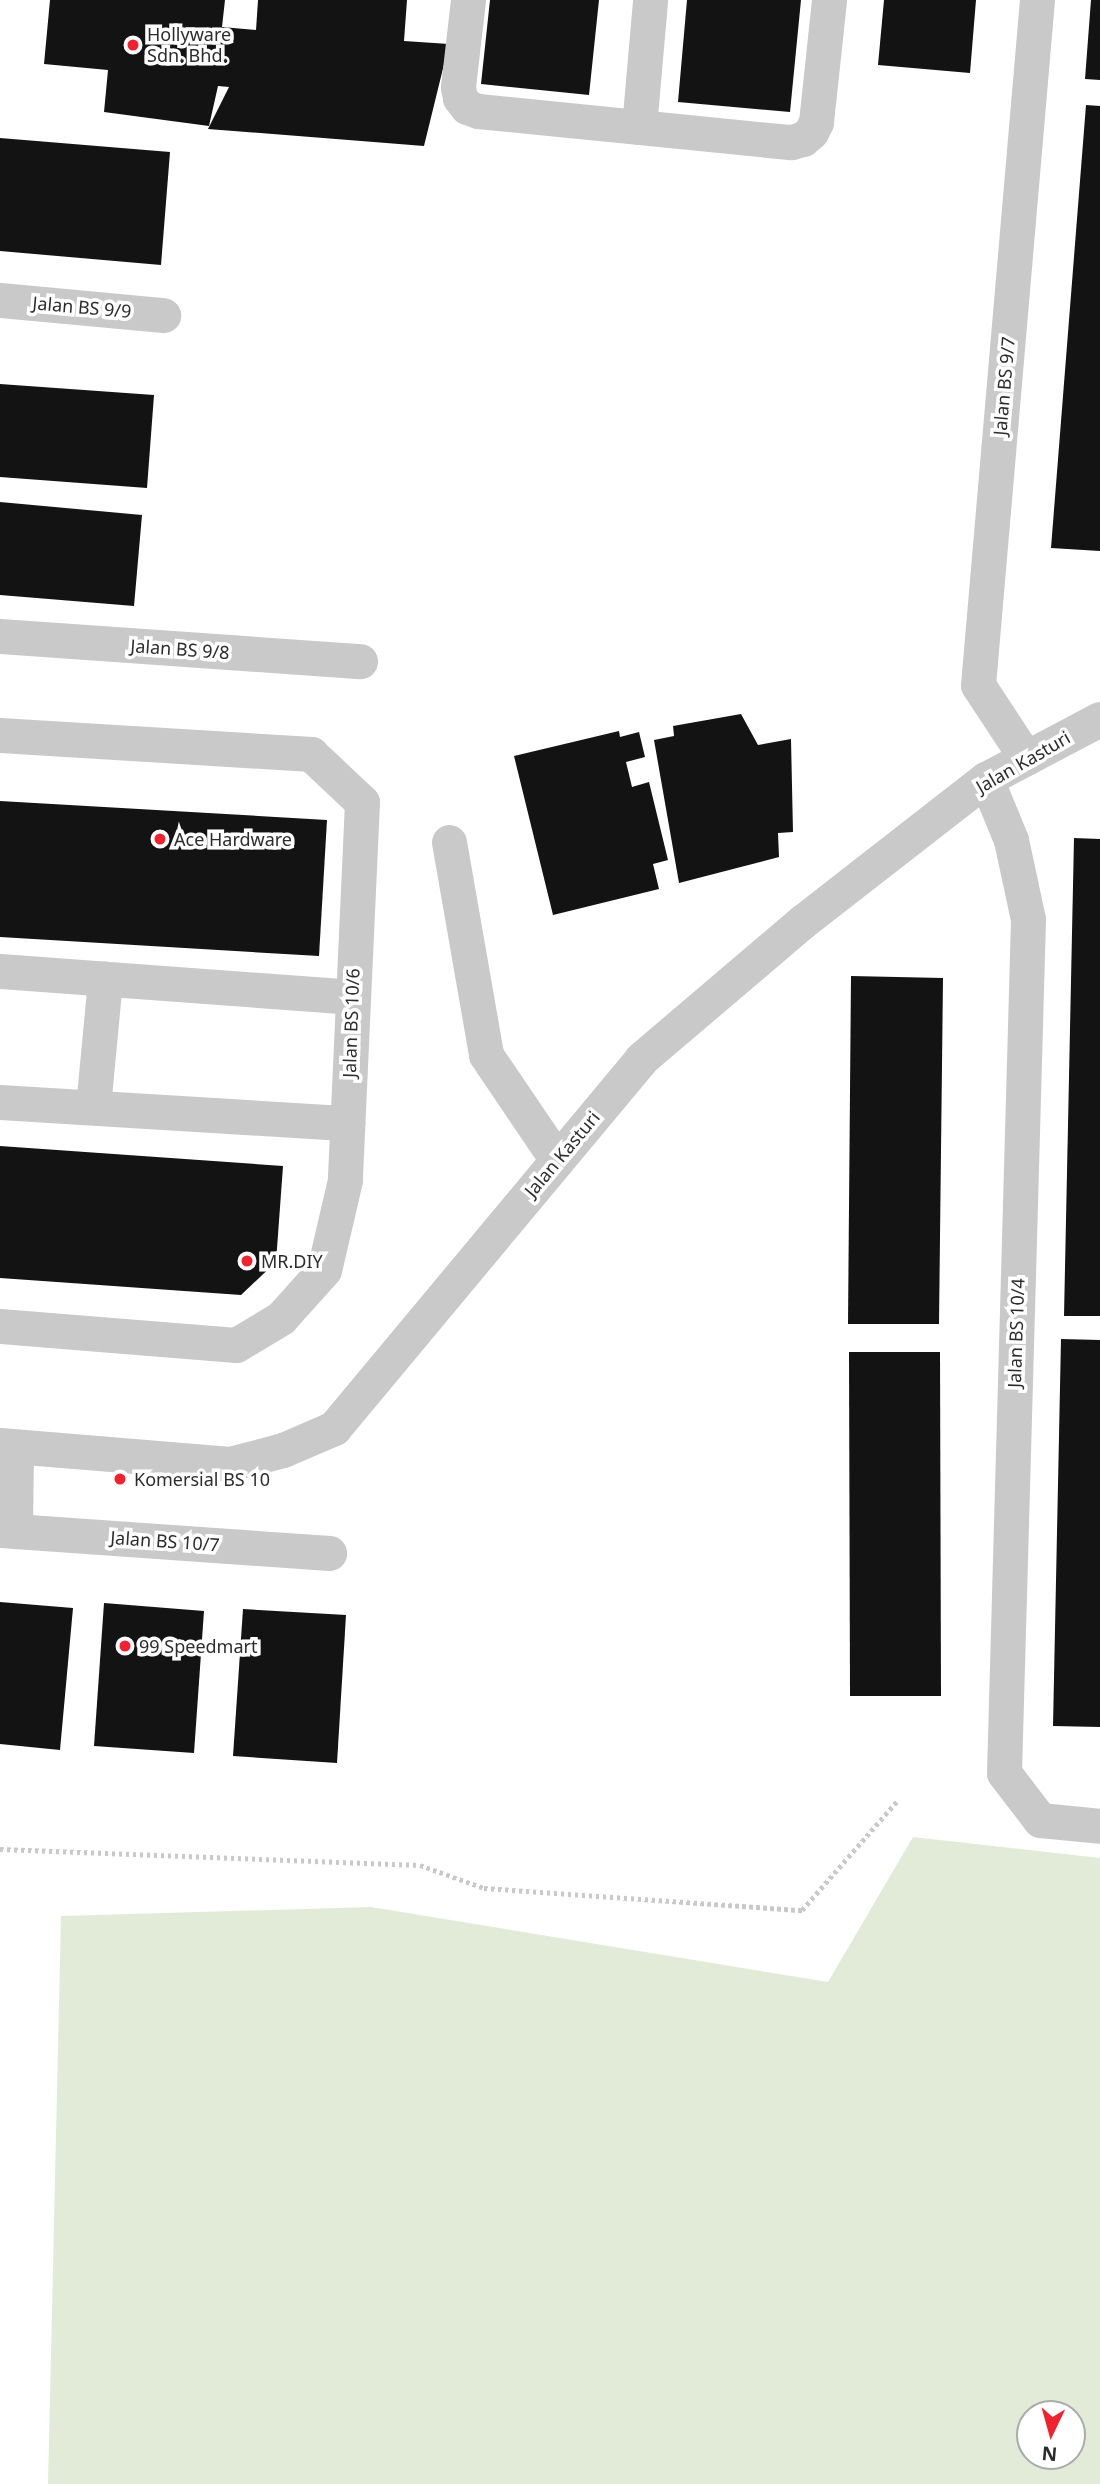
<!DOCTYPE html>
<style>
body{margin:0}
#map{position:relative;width:1100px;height:2484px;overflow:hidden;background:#fff;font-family:"Noto Sans",sans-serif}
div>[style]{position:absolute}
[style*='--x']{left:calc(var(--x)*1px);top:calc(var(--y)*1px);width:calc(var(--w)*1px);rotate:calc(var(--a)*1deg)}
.green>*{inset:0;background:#e2ebd8}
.building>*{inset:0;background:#131313}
.path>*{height:4.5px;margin-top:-2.25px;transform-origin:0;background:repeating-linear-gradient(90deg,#c9c9c9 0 3.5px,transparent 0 7px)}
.minor>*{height:35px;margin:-17.5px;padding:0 17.5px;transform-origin:17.5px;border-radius:17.5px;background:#c9c9c9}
.dots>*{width:19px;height:19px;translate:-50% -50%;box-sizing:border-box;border:4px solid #fff;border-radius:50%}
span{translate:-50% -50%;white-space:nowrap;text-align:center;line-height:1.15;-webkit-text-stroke:7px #fff;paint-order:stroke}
.poi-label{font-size:18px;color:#2c2c2c}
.left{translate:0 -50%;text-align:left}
.street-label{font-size:18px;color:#2c2c2c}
.north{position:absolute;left:1016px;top:2400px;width:70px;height:70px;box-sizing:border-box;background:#fff;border:2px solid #ababab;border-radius:50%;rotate:185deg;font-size:19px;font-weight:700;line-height:28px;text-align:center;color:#2c2c2c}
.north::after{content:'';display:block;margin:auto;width:24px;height:32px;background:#f02230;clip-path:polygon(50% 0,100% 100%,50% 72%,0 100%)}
</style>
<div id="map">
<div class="green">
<div style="clip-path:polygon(evenodd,913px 1837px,1100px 1858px,1100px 2484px,48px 2484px,61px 1916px,371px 1907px,828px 1982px,913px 1837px,1030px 2414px,1072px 2414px,1072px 2456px,1030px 2456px,1030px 2414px)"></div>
</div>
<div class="building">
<div style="clip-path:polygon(50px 0,225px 0,222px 27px,256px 30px,258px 0,407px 0,404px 41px,449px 44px,424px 146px,208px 129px,229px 87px,218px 86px,209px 126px,104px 112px,108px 70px,44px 64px)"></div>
<div style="clip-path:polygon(490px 0,599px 0,589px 95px,481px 84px)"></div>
<div style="clip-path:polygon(687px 0,801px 0,790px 112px,678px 102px)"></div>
<div style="clip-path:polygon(884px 0,976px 0,970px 73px,878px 65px)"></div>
<div style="clip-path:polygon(1091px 0,1100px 0,1100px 80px,1085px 79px)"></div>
<div style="clip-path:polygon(1086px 105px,1100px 106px,1100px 551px,1051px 548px)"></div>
<div style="clip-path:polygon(0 138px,170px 152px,161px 265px,0 251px)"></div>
<div style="clip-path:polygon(0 384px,154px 395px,147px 488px,0 477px)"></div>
<div style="clip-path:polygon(0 502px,142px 515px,134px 606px,0 595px)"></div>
<div style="clip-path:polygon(741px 714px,758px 745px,791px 739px,793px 832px,778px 833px,779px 857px,679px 883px,654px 740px,674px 736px,673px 726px)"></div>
<div style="clip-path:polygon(619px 731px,620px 737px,639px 732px,645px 757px,626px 762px,632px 787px,649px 782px,668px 860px,653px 864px,659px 889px,553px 915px,514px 756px)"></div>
<div style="clip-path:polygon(0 801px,327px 820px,319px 956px,0 937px)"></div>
<div style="clip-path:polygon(1074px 838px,1100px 839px,1100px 1316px,1064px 1316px)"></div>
<div style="clip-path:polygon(851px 976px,943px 978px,939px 1324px,848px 1324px)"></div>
<div style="clip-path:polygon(0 1146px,283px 1166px,276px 1262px,241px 1295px,0 1278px)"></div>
<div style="clip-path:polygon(1061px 1339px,1100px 1340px,1100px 1727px,1053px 1726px)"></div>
<div style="clip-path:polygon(849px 1352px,940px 1352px,941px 1696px,850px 1696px)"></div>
<div style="clip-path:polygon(0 1602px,73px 1608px,60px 1750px,0 1744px)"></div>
<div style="clip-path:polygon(104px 1603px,204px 1611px,194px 1753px,94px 1746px)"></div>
<div style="clip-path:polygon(243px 1609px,346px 1615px,337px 1763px,233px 1756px)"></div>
</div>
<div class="path">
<div style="--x:0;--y:1849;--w:420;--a:2.2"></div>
<div style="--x:420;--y:1865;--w:68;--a:19.8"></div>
<div style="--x:484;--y:1888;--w:319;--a:4"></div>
<div style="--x:802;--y:1910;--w:147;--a:-48.9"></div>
</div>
<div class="minor">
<div style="--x:468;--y:0;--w:88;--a:96.6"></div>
<div style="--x:458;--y:87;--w:11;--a:80"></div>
<div style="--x:460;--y:98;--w:11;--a:52"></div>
<div style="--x:467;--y:107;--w:12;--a:20"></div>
<div style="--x:478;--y:111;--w:315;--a:5.7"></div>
<div style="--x:791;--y:142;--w:12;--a:-14"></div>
<div style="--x:803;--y:139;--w:11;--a:-41"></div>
<div style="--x:811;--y:132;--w:11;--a:-63"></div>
<div style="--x:816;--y:122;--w:123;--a:-83.9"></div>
<div style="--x:639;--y:127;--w:127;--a:-85"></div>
<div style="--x:0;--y:300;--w:164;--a:5.3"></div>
<div style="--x:0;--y:636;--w:361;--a:4"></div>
<div style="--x:0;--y:735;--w:312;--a:3.5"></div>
<div style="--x:311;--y:754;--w:70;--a:43.3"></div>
<div style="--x:362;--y:802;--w:378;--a:92.6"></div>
<div style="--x:345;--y:1180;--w:92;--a:103.1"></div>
<div style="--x:324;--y:1270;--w:64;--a:131.9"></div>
<div style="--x:281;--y:1318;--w:52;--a:149"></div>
<div style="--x:236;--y:1345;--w:237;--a:-175.4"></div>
<div style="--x:1026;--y:758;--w:87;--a:-123.3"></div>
<div style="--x:978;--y:685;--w:688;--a:-85.08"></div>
<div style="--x:986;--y:779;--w:66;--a:67.7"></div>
<div style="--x:1011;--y:840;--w:81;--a:77.9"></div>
<div style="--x:1028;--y:919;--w:854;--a:91.61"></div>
<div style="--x:1004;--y:1773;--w:59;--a:52.5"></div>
<div style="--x:1040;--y:1820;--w:60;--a:5.7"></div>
<div style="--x:449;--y:842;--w:216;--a:80.1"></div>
<div style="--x:486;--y:1055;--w:127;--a:55.9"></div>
<div style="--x:0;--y:971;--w:352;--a:4.2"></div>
<div style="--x:0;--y:1102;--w:348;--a:3.5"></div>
<div style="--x:93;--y:1107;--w:129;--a:-84.6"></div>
<div style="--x:0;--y:1445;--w:231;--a:4.7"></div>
<div style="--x:230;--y:1464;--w:55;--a:-14.8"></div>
<div style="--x:283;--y:1450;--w:56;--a:-23.3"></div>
<div style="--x:334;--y:1428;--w:480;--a:-50.2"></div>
<div style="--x:641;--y:1059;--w:211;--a:-40.4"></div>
<div style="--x:802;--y:922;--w:233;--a:-37.9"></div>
<div style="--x:986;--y:779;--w:129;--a:-27.8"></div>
<div style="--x:0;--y:1530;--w:330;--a:4"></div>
<div style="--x:15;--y:1530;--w:83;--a:-89.3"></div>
</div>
<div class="dots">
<div style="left:133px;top:45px;background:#f02230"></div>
<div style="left:160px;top:839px;background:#f02230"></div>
<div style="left:247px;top:1261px;background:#f02230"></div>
<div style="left:120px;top:1479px;background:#f02230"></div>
<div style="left:125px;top:1646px;background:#f02230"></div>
</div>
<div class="poi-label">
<span class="left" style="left:147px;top:45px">Hollyware<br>Sdn. Bhd.</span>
<span class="left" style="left:174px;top:839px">Ace Hardware</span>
<span class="left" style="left:261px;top:1261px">MR.DIY</span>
<span class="left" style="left:134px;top:1479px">Komersial BS 10</span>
<span class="left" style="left:139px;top:1646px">99 Speedmart</span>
</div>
<div class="street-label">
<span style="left:82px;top:307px;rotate:5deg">Jalan BS 9/9</span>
<span style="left:1004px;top:386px;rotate:-85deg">Jalan BS 9/7</span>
<span style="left:180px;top:649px;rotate:4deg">Jalan BS 9/8</span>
<span style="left:1023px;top:762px;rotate:-30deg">Jalan Kasturi</span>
<span style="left:351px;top:1023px;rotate:-88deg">Jalan BS 10/6</span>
<span style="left:562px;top:1154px;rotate:-50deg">Jalan Kasturi</span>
<span style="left:1016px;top:1333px;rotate:-88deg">Jalan BS 10/4</span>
<span style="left:165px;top:1541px;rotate:4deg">Jalan BS 10/7</span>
</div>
<div class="north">N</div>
</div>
